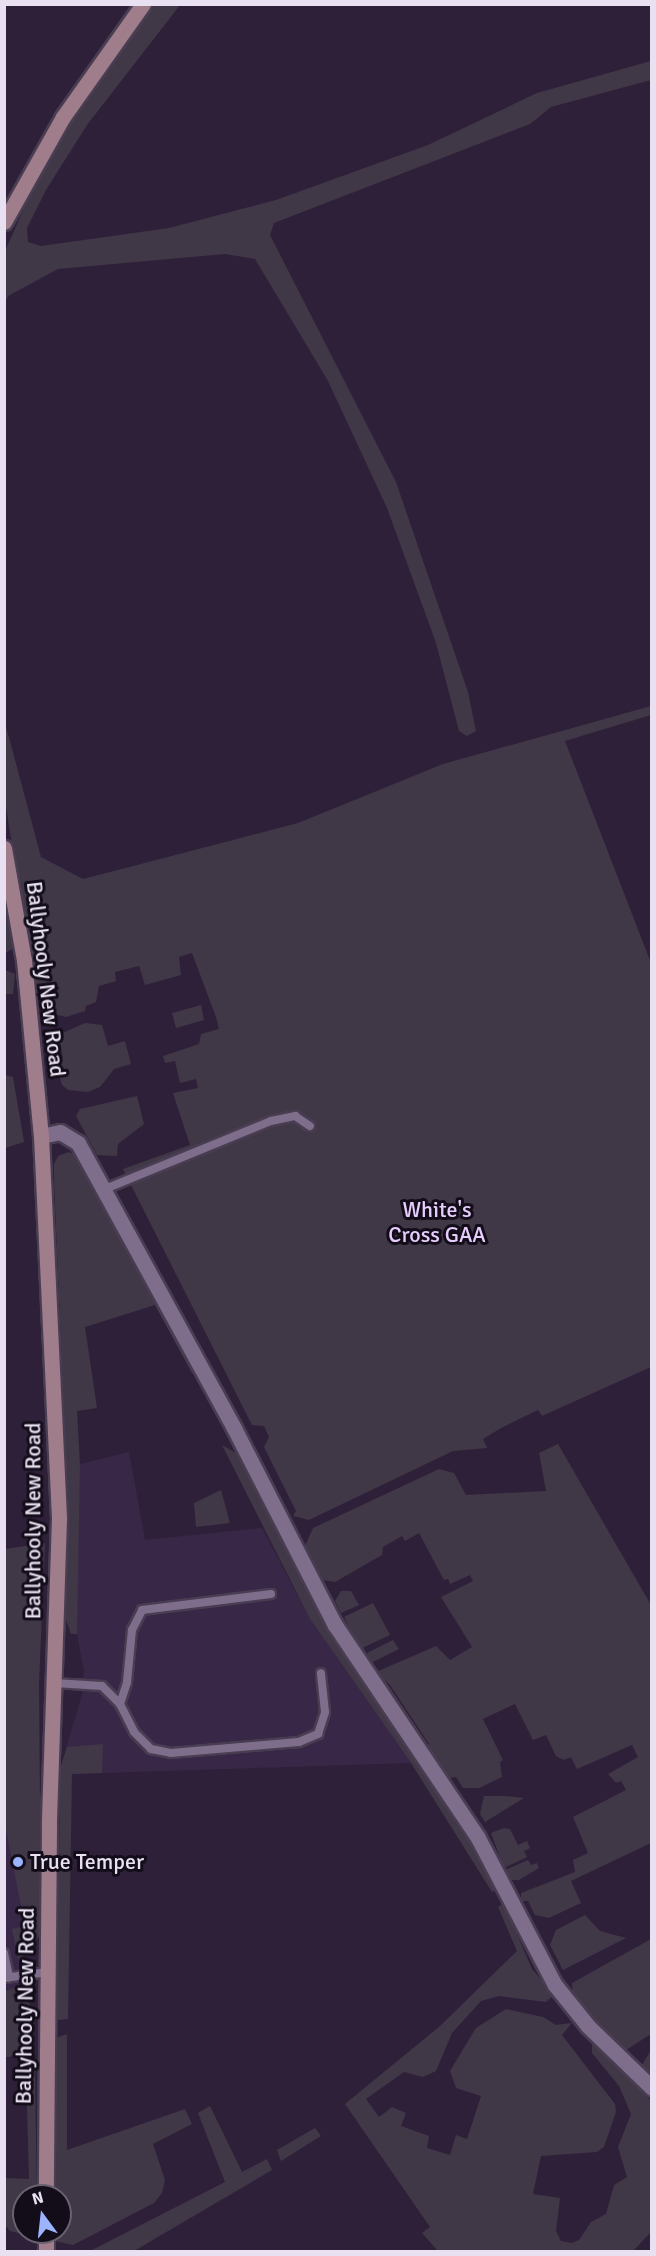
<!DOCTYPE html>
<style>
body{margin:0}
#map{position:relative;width:656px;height:2256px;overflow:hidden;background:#2f203a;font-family:Signika,sans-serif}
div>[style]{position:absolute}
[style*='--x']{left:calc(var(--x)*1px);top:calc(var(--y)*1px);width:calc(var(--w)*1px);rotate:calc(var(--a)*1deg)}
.built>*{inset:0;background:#392747}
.green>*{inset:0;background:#403747}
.roads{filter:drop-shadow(2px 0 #493d52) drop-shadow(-2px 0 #493d52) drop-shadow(0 2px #493d52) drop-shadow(0 -2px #493d52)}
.lane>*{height:8px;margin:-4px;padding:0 4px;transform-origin:4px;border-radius:4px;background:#7e6e8c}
.street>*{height:15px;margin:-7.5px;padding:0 7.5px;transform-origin:7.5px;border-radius:7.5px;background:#7e6e8c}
.secondary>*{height:15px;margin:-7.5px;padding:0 7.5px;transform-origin:7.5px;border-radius:7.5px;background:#a07d8b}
.dots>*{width:16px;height:16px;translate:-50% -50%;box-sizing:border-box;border:3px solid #130d19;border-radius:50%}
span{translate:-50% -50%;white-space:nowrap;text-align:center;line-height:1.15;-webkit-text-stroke:6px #130d19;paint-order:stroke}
.street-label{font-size:22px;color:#e9e0f1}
.park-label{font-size:22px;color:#e8ceff}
.poi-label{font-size:22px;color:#e9e0f1}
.left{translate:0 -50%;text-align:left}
.frame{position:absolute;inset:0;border:6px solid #e9e0f1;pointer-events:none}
.north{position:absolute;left:12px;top:2184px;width:60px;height:60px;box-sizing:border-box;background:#130d19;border:2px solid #69616f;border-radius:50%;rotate:345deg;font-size:16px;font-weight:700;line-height:24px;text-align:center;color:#e9e0f1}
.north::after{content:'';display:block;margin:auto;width:21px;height:27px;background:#9cb4fd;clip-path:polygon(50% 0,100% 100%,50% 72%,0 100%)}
</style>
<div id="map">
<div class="built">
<div style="clip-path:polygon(129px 1452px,145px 1540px,262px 1528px,310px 1619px,411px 1763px,72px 1774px,60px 1769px,82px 1695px,84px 1671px,77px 1634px,77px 1465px)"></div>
<div style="clip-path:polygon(5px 1689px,29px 1920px,19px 1962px,22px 2055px,5px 2057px)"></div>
</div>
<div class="green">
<div style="clip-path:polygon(154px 5px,180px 5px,87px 125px,46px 190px,27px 228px,28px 242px,41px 246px,169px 228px,276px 200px,428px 145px,537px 93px,651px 61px,651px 80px,551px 107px,530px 124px,274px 223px,270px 235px,396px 482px,468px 692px,476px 731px,467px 736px,459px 731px,436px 643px,387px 508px,328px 381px,255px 259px,225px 254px,58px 269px,8px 296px,5px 303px,5px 251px,43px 166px,89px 93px)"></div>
<div style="clip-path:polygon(651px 706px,651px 715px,565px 741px,651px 963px,651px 1367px,542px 1416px,538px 1410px,501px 1428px,483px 1439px,487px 1448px,453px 1451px,309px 1520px,293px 1516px,296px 1511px,264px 1447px,269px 1437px,264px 1426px,252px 1425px,123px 1169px,190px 1145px,173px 1093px,198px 1088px,196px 1079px,180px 1083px,175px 1061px,165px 1063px,163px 1056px,199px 1044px,201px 1034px,219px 1029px,216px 1017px,192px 953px,179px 957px,181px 975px,145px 985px,139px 966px,115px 972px,116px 981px,99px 986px,96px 1002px,86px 1006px,85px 1011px,66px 1017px,54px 1014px,49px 995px,36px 994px,5px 801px,4px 719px,41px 857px,83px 879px,298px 823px,443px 764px)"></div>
<div style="clip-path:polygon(4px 898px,14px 948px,5px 953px,4px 953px)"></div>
<div style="clip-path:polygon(5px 970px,15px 974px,13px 994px,5px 994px)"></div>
<div style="clip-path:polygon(201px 1005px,204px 1020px,176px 1028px,172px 1013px)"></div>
<div style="clip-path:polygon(85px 1023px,102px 1025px,108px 1046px,125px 1041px,131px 1064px,114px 1069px,100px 1087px,88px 1092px,68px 1090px,62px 1085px,55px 1061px,63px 1058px,58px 1035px)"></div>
<div style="clip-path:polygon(5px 1075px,13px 1077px,24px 1142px,5px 1148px)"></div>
<div style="clip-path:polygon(137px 1096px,144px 1124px,118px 1144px,117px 1156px,97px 1155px,76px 1116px,80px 1109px)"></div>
<div style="clip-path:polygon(69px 1152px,78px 1156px,195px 1371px,192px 1373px,155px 1305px,85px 1327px,97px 1408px,77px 1411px,80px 1464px,77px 1634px,71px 1634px,66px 1620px,66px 1467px,54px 1180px,54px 1164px,58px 1156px)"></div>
<div style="clip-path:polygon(558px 1444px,651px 1605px,651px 1843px,571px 1881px,581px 1903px,549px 1918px,535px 1915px,528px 1901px,521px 1901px,521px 1893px,575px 1872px,573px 1860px,588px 1853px,573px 1817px,626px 1790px,621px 1781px,616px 1783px,608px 1774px,638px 1757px,632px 1745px,577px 1769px,571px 1757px,564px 1760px,556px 1756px,546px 1735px,533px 1740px,515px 1704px,483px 1719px,503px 1760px,500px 1762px,502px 1777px,479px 1788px,463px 1788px,456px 1777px,449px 1778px,425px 1747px,429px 1744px,390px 1685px,376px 1672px,436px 1646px,450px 1660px,472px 1647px,441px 1597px,473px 1581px,470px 1575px,450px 1584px,448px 1579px,444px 1580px,419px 1533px,405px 1541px,402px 1536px,383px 1547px,382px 1555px,335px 1582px,323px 1580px,305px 1546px,313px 1528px,439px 1469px,454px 1473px,466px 1495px,546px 1491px,539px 1453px)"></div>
<div style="clip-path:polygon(222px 1445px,236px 1453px,319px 1614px,479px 1851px,499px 1889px,492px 1892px,411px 1763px,310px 1619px)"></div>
<div style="clip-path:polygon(221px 1490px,230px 1523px,196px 1527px,194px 1503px)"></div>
<div style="clip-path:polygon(45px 1543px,39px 1683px,41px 1918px,40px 1935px,19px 1962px,12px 1929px,25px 1926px,5px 1825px,5px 1549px)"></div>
<div style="clip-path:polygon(341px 1591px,351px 1591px,359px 1605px,341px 1613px,335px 1601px)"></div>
<div style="clip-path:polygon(373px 1603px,390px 1635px,360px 1649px,344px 1617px)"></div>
<div style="clip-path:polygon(393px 1640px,399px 1649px,371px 1663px,367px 1653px)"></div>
<div style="clip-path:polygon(103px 1744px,102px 1773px,72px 1774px,68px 2019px,57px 2020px,60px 1769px,67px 1747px)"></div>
<div style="clip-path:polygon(484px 1796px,505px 1796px,524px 1798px,485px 1822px,480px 1814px)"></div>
<div style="clip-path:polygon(504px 1828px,510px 1829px,518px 1845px,527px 1841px,530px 1848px,524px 1851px,527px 1857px,504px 1868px,491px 1833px)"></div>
<div style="clip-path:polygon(528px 1860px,531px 1865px,537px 1863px,539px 1868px,519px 1880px,510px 1880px,505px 1870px)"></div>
<div style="clip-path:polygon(504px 1903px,532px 1969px,554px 1995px,546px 2002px,499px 1996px,481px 2001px,452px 2033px,436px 2071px,423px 2077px,404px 2072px,366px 2099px,379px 2117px,392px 2107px,406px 2113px,401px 2126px,429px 2136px,427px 2148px,450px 2155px,456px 2135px,467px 2139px,481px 2096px,456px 2088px,450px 2071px,476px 2028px,506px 2009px,543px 2017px,556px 2025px,572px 2023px,562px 2035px,615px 2104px,616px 2112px,604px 2147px,597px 2152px,541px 2156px,533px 2194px,560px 2198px,556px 2231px,561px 2241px,572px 2243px,579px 2240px,591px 2222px,606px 2214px,614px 2185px,627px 2177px,618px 2147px,631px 2114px,619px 2086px,592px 2053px,592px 2045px,602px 2049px,651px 2101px,651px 2232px,633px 2251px,438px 2251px,422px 2233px,430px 2227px,345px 2104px,440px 2026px,517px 1951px,498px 1907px)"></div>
<div style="clip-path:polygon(585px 1915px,600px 1931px,626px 1938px,563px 1970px,550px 1945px,556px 1930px)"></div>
<div style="clip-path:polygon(651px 1939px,651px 2034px,626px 2050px,573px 1999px,572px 1983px)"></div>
<div style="clip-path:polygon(19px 1987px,32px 2008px,32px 2054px,5px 2057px,5px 1991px)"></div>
<div style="clip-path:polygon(67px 2034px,67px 2150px,185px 2109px,192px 2124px,153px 2144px,165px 2180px,162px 2193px,154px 2203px,73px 2245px,55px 2241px,55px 2232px,60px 2232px,60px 2196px,55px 2196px,56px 2038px)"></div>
<div style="clip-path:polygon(651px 2050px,650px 2066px,651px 2079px,642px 2065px)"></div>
<div style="clip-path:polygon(35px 2071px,37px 2196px,24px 2196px,22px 2234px,10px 2231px,5px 2225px,5px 2178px,29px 2179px,26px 2072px)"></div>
<div style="clip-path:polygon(210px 2106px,242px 2172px,267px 2159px,272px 2170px,134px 2251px,90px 2251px,225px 2182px,198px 2113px)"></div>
<div style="clip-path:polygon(315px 2128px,321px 2136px,281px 2161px,277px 2150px)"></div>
</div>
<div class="roads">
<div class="lane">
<div style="--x:105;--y:1189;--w:179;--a:-22.3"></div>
<div style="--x:271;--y:1121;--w:25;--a:-12"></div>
<div style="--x:295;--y:1116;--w:18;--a:34"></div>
<div style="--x:55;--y:1683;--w:47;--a:3.7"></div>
<div style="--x:102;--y:1686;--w:25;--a:45"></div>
<div style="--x:120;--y:1704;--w:31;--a:63"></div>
<div style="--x:134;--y:1732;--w:24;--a:45"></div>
<div style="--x:151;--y:1749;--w:20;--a:11"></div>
<div style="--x:171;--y:1753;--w:128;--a:-4.9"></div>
<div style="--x:299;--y:1742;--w:21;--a:-23"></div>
<div style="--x:318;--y:1734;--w:23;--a:-72"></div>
<div style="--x:325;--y:1712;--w:39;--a:-96"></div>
<div style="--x:120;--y:1704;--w:23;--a:-72"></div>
<div style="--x:127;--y:1682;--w:52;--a:-84.5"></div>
<div style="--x:132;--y:1630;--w:22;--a:-63"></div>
<div style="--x:142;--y:1610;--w:130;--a:-7.1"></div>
<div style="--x:4;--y:1953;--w:25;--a:78"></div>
<div style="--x:4;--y:1978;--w:44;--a:-7.8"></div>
</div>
<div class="street">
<div style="--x:41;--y:1136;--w:19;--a:-12"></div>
<div style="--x:60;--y:1132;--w:21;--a:31"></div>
<div style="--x:78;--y:1143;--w:325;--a:61.3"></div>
<div style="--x:234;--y:1428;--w:221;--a:62.9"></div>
<div style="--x:335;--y:1625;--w:254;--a:56.1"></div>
<div style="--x:477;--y:1836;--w:168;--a:62.4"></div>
<div style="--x:555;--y:1985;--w:53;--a:51.2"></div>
<div style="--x:588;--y:2026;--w:89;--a:44.1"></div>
</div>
<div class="secondary">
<div style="--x:4;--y:222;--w:120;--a:-60.7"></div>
<div style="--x:63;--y:117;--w:138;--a:-54.7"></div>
<div style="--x:4;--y:848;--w:114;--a:79.9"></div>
<div style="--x:24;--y:960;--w:177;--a:84.5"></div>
<div style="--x:41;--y:1136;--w:382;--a:87.3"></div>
<div style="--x:59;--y:1518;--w:307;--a:91.9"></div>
<div style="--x:49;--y:1825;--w:371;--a:90.5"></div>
<div style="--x:46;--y:2252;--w:20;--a:-90"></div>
</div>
</div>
<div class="dots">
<div style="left:18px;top:1862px;background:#9cb4fd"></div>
</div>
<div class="street-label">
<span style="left:46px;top:979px;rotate:83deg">Ballyhooly New Road</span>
<span style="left:33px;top:1521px;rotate:-90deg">Ballyhooly New Road</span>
<span style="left:25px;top:2006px;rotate:-89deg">Ballyhooly New Road</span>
</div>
<div class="park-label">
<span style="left:437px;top:1222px">White's<br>Cross GAA</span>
</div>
<div class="poi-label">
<span class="left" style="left:30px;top:1862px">True Temper</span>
</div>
<div class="frame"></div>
<div class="north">N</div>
</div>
